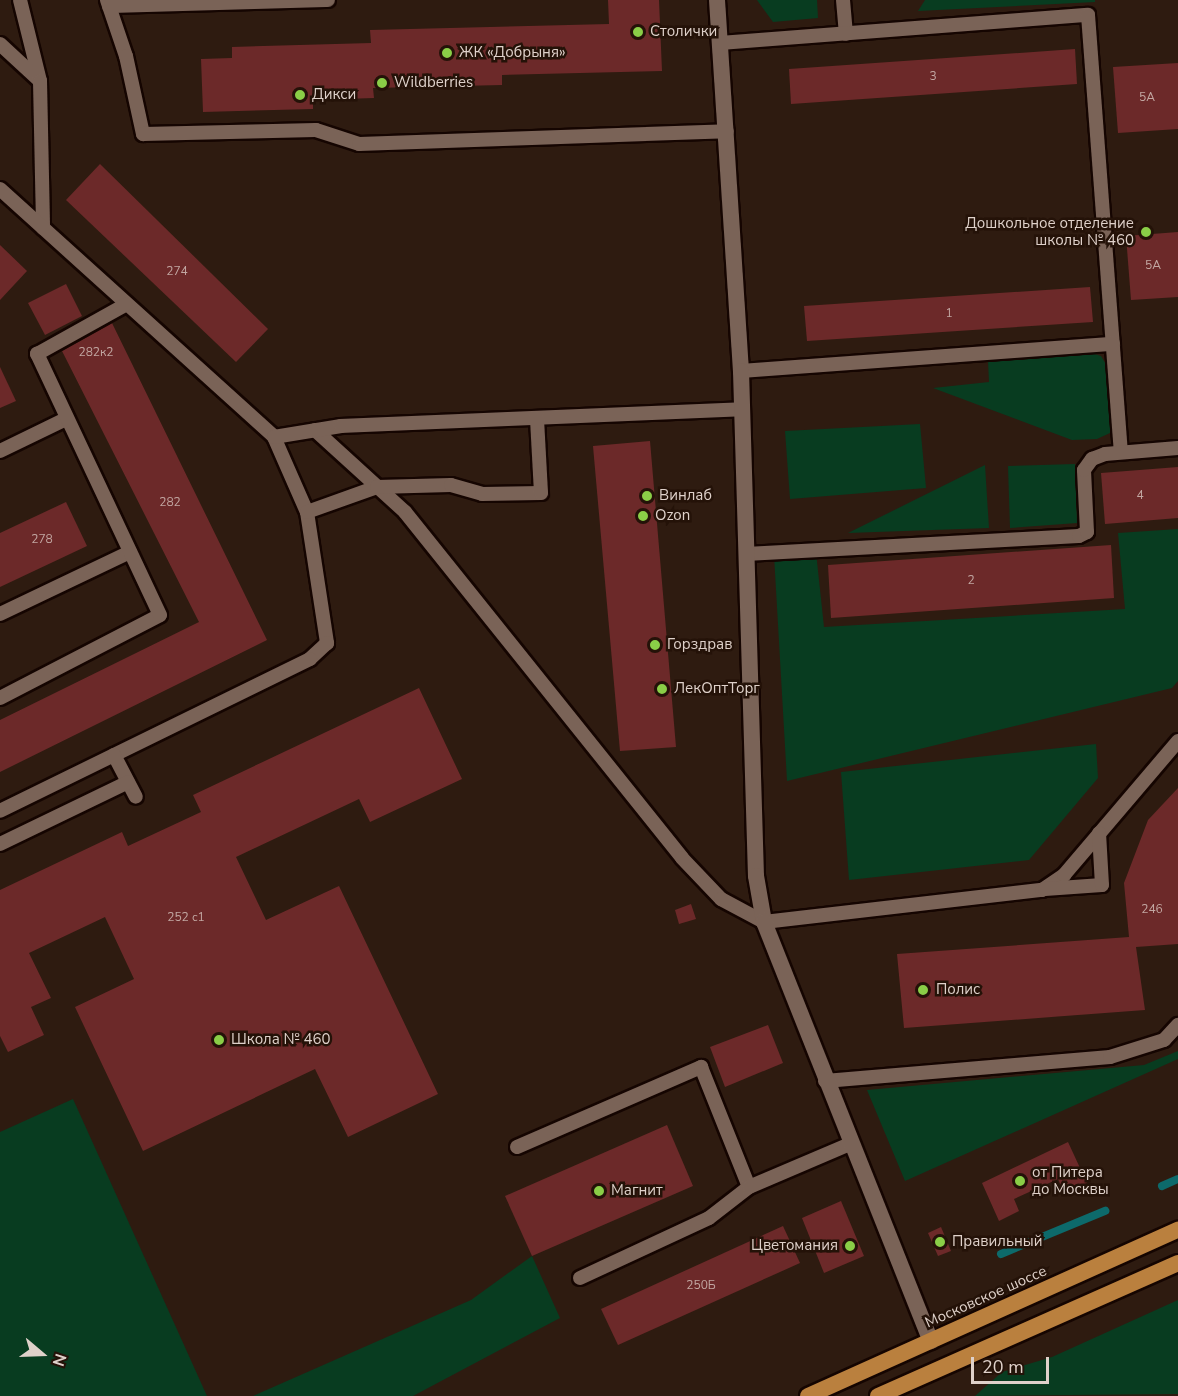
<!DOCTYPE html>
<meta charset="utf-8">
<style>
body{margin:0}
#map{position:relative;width:1178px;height:1396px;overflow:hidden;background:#2e1b10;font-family:"Nunito Sans",sans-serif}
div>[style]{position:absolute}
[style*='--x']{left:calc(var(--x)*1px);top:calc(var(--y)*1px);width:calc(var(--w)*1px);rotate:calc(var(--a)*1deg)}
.green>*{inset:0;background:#083c20}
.stream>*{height:8px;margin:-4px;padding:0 4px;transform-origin:4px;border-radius:4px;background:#0d6a6b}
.building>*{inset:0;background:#6c2929}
.roads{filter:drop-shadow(2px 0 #150501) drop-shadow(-2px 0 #150501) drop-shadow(0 2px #150501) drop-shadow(0 -2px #150501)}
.service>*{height:14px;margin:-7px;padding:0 7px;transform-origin:7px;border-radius:7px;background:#7a6357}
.minor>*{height:16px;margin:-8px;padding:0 8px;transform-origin:8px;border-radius:8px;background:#7a6357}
.trunk>*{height:16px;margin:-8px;padding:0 8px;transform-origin:8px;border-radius:8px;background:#ba803e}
.dots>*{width:16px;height:16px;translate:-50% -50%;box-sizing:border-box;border:3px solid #241208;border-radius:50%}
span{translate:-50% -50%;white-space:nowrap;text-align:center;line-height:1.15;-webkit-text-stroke:5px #241208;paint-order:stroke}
.number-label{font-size:12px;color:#c2a7a2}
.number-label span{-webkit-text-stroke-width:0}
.poi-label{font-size:15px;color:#dfd1ca}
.left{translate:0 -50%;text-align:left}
.right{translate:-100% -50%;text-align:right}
.street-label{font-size:15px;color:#dfd1ca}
.north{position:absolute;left:12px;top:1324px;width:60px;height:60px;-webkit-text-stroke:4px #241208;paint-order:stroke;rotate:109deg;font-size:16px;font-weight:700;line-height:24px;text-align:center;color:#dfd1ca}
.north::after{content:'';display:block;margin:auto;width:21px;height:27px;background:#dfd1ca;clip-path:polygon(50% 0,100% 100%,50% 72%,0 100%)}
.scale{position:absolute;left:971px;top:1357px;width:78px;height:27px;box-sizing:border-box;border:3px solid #dfd1ca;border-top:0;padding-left:8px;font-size:18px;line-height:21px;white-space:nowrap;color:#dfd1ca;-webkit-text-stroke:4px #241208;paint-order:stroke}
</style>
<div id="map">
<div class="green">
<div style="clip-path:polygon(757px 0,817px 0,818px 18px,773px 22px)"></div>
<div style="clip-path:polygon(925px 0,1095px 0,1095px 2px,918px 11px)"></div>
<div style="clip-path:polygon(1091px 353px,1101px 356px,1107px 366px,1111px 417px,1110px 433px,1097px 439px,1072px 440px,933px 388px,989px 382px,988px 361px)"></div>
<div style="clip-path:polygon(920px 424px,926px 488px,790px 499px,785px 431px)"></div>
<div style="clip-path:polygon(1075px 464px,1077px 523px,1010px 528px,1008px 466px)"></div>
<div style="clip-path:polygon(985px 465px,989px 528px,848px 533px)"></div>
<div style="clip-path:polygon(1178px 529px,1178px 681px,1172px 688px,787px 781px,774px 555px,816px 552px,824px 627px,1125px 609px,1118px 533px)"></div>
<div style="clip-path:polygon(1096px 744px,1098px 778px,1029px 860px,849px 880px,841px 772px)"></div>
<div style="clip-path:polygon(1178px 1051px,1178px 1059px,905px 1181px,867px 1090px,1144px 1065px)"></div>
<div style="clip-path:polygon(73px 1099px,207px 1396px,0 1396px,0 1132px)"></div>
<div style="clip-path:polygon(532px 1256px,560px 1318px,413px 1396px,253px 1396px,471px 1300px)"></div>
<div style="clip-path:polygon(1178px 1300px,1178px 1394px,975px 1396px,1002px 1372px,1052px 1357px)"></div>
</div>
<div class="stream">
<div style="--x:1162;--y:1186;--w:17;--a:-24"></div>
<div style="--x:1001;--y:1254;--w:113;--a:-22.5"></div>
</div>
<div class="building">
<div style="clip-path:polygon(608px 0,659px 0,662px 71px,502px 75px,502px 85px,373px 88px,374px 98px,313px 100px,313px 109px,203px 112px,201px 59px,232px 58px,232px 47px,371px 43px,370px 30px,609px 24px)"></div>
<div style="clip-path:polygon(1075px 49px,1077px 84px,791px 104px,789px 69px)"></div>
<div style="clip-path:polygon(1178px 63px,1178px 129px,1118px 133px,1113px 67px)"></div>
<div style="clip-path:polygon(100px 164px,268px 329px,236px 362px,66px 200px)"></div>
<div style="clip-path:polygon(1178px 232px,1178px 297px,1131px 300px,1126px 236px)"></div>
<div style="clip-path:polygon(0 245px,27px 271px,0 300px)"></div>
<div style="clip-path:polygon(66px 284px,82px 316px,45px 335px,28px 303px)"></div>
<div style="clip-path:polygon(1090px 287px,1093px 322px,807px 341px,804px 306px)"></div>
<div style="clip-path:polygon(112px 323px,267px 640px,0 772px,0 720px,199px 622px,62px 351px)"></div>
<div style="clip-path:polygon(0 367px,16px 401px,0 408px)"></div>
<div style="clip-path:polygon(650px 441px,676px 747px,620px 751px,593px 446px)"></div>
<div style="clip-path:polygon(1178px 467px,1178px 518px,1105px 524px,1101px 473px)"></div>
<div style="clip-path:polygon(66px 502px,87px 546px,0 587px,0 533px)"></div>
<div style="clip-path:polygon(1111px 545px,1114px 598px,831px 618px,828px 565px)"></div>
<div style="clip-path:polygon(419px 688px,462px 779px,370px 822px,359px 799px,236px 857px,266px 920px,339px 886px,438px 1094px,348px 1137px,315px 1069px,143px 1151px,75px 1007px,134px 979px,105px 917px,29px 953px,51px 998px,31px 1007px,44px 1035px,8px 1052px,0 1036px,0 890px,122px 832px,128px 846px,201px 812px,193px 795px)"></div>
<div style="clip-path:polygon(1178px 788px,1178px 944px,1136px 947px,1145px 1010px,904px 1028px,897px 954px,1129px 937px,1124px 883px,1148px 820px)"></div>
<div style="clip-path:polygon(691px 904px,696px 919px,679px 924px,675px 910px)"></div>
<div style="clip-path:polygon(768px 1025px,783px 1063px,725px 1087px,710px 1047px)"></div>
<div style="clip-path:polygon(667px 1125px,693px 1186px,532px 1256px,505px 1196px)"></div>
<div style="clip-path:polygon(1068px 1142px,1087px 1183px,1064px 1193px,1058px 1179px,1014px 1199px,1019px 1211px,999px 1221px,982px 1183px)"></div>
<div style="clip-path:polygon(841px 1201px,864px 1256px,824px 1273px,802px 1218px)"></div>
<div style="clip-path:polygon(783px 1226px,800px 1263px,618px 1345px,601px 1309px)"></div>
<div style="clip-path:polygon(941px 1227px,951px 1251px,938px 1256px,928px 1233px)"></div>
</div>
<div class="roads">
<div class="service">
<div style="--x:20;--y:0;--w:83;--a:76.1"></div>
<div style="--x:107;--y:0;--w:59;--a:71.3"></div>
<div style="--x:126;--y:56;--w:80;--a:77.7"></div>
<div style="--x:143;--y:134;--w:173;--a:-1.3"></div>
<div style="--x:316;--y:130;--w:45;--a:18"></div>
<div style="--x:359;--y:144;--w:368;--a:-2"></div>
<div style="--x:843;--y:0;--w:34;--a:85"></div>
<div style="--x:109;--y:6;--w:219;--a:-1.6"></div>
<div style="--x:720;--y:43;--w:369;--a:-4.4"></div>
<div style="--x:1088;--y:15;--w:438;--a:85.7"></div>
<div style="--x:0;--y:44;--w:54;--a:42.8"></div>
<div style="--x:40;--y:81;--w:147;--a:88.8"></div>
<div style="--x:0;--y:189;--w:370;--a:42.1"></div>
<div style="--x:274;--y:437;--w:82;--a:66.3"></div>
<div style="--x:307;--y:512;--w:133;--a:81.3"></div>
<div style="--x:327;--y:643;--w:23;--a:137"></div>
<div style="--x:310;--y:659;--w:345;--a:153.9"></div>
<div style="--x:741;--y:371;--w:373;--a:-4.2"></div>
<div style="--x:315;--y:430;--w:122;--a:42.3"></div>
<div style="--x:405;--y:512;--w:443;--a:51.3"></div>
<div style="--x:682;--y:858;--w:57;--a:46.4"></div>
<div style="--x:721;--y:899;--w:49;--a:28.1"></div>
<div style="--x:764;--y:922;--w:280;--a:-6.6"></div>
<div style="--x:1042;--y:890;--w:27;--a:-34"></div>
<div style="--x:1064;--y:875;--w:176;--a:-49.6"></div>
<div style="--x:274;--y:437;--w:68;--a:-9.3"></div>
<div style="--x:341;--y:426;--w:400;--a:-2.4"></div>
<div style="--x:0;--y:451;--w:73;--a:-25.9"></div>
<div style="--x:307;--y:512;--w:74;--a:-19.7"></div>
<div style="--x:377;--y:487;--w:74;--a:-1.5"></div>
<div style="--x:451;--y:485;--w:32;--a:16"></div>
<div style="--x:482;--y:494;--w:59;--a:-1"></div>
<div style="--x:541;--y:493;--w:75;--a:-93.1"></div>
<div style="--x:746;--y:554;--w:333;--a:-3.1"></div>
<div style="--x:1079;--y:536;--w:9;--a:-27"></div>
<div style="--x:1087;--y:532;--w:62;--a:-92.8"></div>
<div style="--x:1084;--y:470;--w:14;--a:-54"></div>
<div style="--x:1092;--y:459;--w:14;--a:-21"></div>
<div style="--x:1105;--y:454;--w:73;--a:-4.7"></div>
<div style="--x:0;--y:614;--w:144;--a:-25.5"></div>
<div style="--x:0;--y:698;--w:180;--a:-27.4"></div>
<div style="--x:160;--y:615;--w:289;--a:-115.2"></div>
<div style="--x:37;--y:354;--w:101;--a:-29.1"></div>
<div style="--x:114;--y:755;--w:47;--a:62.4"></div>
<div style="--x:0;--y:844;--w:142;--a:-25.8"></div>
<div style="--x:1045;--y:889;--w:57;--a:-4"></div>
<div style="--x:1102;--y:885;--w:52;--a:-93.3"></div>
<div style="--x:825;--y:1081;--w:286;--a:-4.8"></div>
<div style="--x:1110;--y:1057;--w:57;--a:-17.5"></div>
<div style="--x:1164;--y:1040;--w:21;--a:-47"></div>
<div style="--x:517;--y:1147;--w:201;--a:-23.5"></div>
<div style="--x:701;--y:1067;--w:129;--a:68.2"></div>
<div style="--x:580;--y:1278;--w:142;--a:-24.9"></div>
<div style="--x:709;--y:1218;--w:51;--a:-37.8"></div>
<div style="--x:749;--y:1187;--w:110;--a:-23.1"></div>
</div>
<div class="minor">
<div style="--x:717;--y:0;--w:372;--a:86.3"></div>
<div style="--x:741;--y:371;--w:505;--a:88.3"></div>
<div style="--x:756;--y:876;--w:47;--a:80.1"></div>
<div style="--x:764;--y:922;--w:451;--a:68.3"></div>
</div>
<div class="trunk">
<div style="--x:808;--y:1396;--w:406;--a:-24.2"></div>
<div style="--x:878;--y:1396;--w:328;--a:-23.9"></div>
</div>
</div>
<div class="dots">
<div style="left:638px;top:32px;background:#8ace47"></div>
<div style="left:447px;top:53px;background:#8ace47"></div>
<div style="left:382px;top:83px;background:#8ace47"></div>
<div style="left:300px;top:95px;background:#8ace47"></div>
<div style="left:1146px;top:232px;background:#8ace47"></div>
<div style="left:647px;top:496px;background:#8ace47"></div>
<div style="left:643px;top:516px;background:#8ace47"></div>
<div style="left:655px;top:645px;background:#8ace47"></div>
<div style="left:662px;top:689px;background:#8ace47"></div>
<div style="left:923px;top:990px;background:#8ace47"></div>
<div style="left:219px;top:1040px;background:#8ace47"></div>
<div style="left:1020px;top:1181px;background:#8ace47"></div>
<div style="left:599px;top:1191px;background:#8ace47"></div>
<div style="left:940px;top:1242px;background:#8ace47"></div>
<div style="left:850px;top:1246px;background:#8ace47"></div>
</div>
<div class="number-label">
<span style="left:933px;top:77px">3</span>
<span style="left:1147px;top:98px">5А</span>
<span style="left:1153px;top:266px">5А</span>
<span style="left:177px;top:272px">274</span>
<span style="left:949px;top:314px">1</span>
<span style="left:96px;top:353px">282к2</span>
<span style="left:1140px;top:496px">4</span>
<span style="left:170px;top:503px">282</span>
<span style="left:42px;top:540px">278</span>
<span style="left:971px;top:581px">2</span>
<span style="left:1152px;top:910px">246</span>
<span style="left:186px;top:918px">252 с1</span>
<span style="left:701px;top:1286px">250Б</span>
</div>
<div class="poi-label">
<span class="left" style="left:650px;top:32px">Столички</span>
<span class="left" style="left:459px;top:53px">ЖК «Добрыня»</span>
<span class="left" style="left:394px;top:83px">Wildberries</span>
<span class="left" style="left:312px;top:95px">Дикси</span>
<span class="right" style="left:1134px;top:232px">Дошкольное отделение<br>школы № 460</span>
<span class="left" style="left:659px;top:496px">Винлаб</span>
<span class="left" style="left:655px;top:516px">Ozon</span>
<span class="left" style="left:667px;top:645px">Горздрав</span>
<span class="left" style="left:674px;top:689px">ЛекОптТорг</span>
<span class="left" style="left:936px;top:990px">Полис</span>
<span class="left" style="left:231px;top:1040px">Школа № 460</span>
<span class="left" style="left:1032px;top:1181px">от Питера<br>до Москвы</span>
<span class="left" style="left:611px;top:1191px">Магнит</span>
<span class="left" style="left:952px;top:1242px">Правильный</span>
<span class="right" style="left:838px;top:1246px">Цветомания</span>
</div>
<div class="street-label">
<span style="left:986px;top:1297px;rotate:-24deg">Московское шоссе</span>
</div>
<div class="north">N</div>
<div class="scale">20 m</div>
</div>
